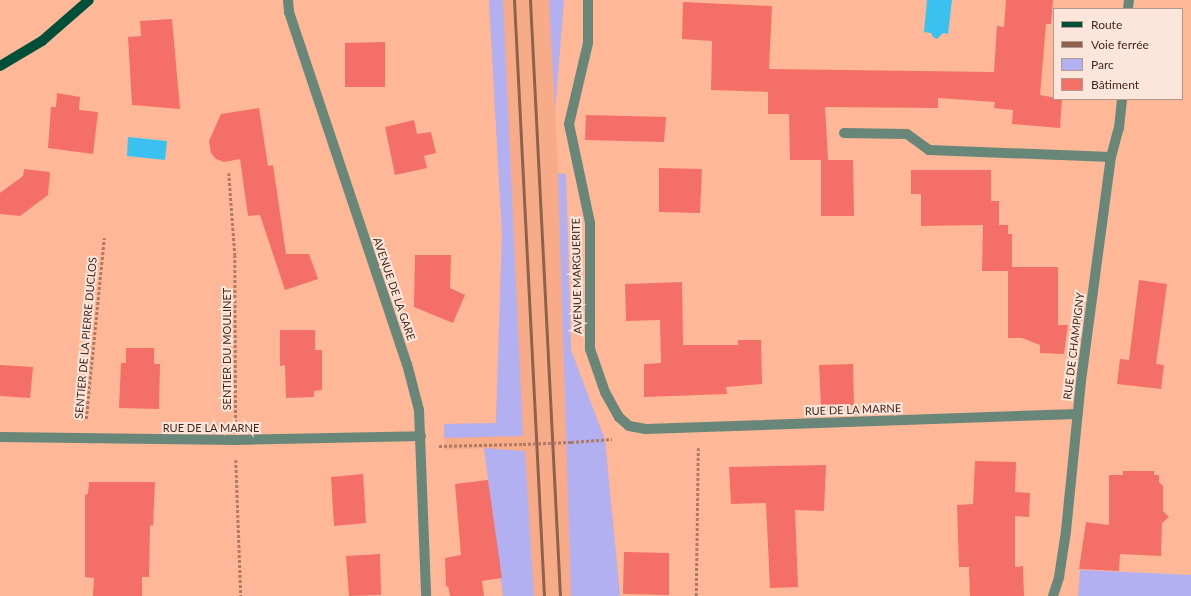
<!DOCTYPE html>
<meta charset="utf-8">
<style>
body{margin:0}
#map{position:relative;width:1191px;height:596px;overflow:hidden;background:#feb898;font-family:Lato,sans-serif}
div>[style]{position:absolute}
[style*='--x']{left:calc(var(--x)*1px);top:calc(var(--y)*1px);width:calc(var(--w)*1px);rotate:calc(var(--a)*1deg)}
.built>*{inset:0;background:#f8ab88}
.green>*{inset:0;background:#b2b0f1}
.water>*{inset:0;background:#39c2f0}
.building>*{inset:0;background:#f36f67}
.path>*{height:2.5px;margin-top:-1.25px;transform-origin:0;background:repeating-linear-gradient(90deg,#ae7a63 0 3px,transparent 0 5px)}
.minor>*{height:10px;margin:-5px;padding:0 5px;transform-origin:5px;border-radius:5px;background:#688779}
.major>*{height:10px;margin:-5px;padding:0 5px;transform-origin:5px;border-radius:5px;background:#004f38}
.rail>*{height:3px;margin:-1.5px;padding:0 1.5px;transform-origin:1.5px;border-radius:1.5px;background:#8e624d}
.path-bridge>*{height:2.5px;margin-top:-1.25px;transform-origin:0;background:repeating-linear-gradient(90deg,#ae7a63 0 3px,transparent 0 5px)}
span{translate:-50% -50%;white-space:nowrap;text-align:center;line-height:1.15;-webkit-text-stroke:4px #fce6dc;paint-order:stroke}
.street-label{font-size:11px;color:#43281b}
.legend{position:absolute;left:1053px;top:8px;width:130px;height:92px;box-sizing:border-box;background:#fce6dc;border:1px solid #b29a8f;margin:0;padding:5px 7px;list-style:none;font-size:12px;color:#43281b}
.legend li{display:flex;align-items:center;gap:8px;height:20px}
.legend b{width:20px;border:1px solid #b29a8f}
</style>
<div id="map">
<div class="built">
<div style="clip-path:polygon(489px 0,564px 0,555px 110px,558px 173px,566px 174px,571px 350px,605px 440px,620px 596px,503px 596px,484px 448px,445px 450px,444px 424px,496px 423px,502px 234px)"></div>
</div>
<div class="green">
<div style="clip-path:polygon(489px 0,503px 0,523px 436px,444px 438px,444px 424px,496px 423px,502px 234px)"></div>
<div style="clip-path:polygon(549px 0,564px 0,555px 110px)"></div>
<div style="clip-path:polygon(558px 174px,566px 174px,571px 350px,605px 440px,620px 596px,571px 596px)"></div>
<div style="clip-path:polygon(484px 448px,525px 451px,534px 596px,503px 596px)"></div>
<div style="clip-path:polygon(1080px 570px,1191px 575px,1191px 596px,1078px 596px)"></div>
</div>
<div class="water">
<div style="clip-path:polygon(927px 0,952px 0,948px 34px,943px 33px,937px 39px,933px 37px,931px 33px,924px 32px)"></div>
<div style="clip-path:polygon(128px 137px,167px 141px,165px 160px,127px 156px)"></div>
</div>
<div class="building">
<div style="clip-path:polygon(1006px 0,1053px 0,1051px 24px,1046px 24px,1040px 95px,1062px 99px,1060px 128px,1012px 124px,1013px 110px,994px 108px,995px 102px,938px 98px,938px 108px,825px 107px,828px 160px,790px 160px,789px 114px,768px 114px,768px 92px,711px 90px,712px 41px,682px 39px,683px 2px,772px 6px,769px 69px,994px 72px,997px 26px,1004px 27px)"></div>
<div style="clip-path:polygon(172px 19px,180px 109px,132px 105px,128px 37px,141px 36px,140px 21px)"></div>
<div style="clip-path:polygon(385px 42px,385px 87px,345px 87px,345px 43px)"></div>
<div style="clip-path:polygon(57px 93px,80px 97px,79px 110px,98px 112px,93px 154px,48px 148px,51px 107px,56px 107px)"></div>
<div style="clip-path:polygon(259px 108px,268px 166px,273px 165px,286px 254px,309px 254px,318px 279px,285px 290px,260px 215px,248px 216px,240px 159px,224px 162px,216px 159px,211px 153px,209px 141px,221px 114px)"></div>
<div style="clip-path:polygon(586px 115px,666px 117px,664px 142px,585px 140px)"></div>
<div style="clip-path:polygon(414px 120px,417px 134px,431px 132px,436px 153px,424px 156px,427px 168px,395px 175px,385px 127px)"></div>
<div style="clip-path:polygon(821px 160px,853px 160px,854px 216px,821px 216px)"></div>
<div style="clip-path:polygon(659px 168px,702px 169px,700px 213px,659px 212px)"></div>
<div style="clip-path:polygon(24px 169px,50px 172px,48px 195px,20px 216px,0 214px,0 193px,23px 176px)"></div>
<div style="clip-path:polygon(911px 170px,991px 170px,991px 201px,999px 201px,999px 225px,1008px 225px,1008px 234px,1012px 234px,1012px 267px,1058px 267px,1058px 325px,1068px 325px,1064px 354px,1040px 353px,1040px 345px,1022px 338px,1008px 338px,1008px 271px,982px 271px,983px 225px,921px 226px,921px 194px,911px 194px)"></div>
<div style="clip-path:polygon(415px 255px,451px 255px,450px 288px,465px 295px,453px 323px,414px 307px)"></div>
<div style="clip-path:polygon(1139px 280px,1167px 284px,1156px 364px,1164px 365px,1161px 389px,1117px 384px,1120px 359px,1129px 360px)"></div>
<div style="clip-path:polygon(682px 282px,683px 345px,738px 345px,738px 340px,761px 340px,762px 384px,726px 387px,727px 394px,644px 397px,644px 364px,661px 363px,660px 320px,626px 321px,625px 284px)"></div>
<div style="clip-path:polygon(280px 330px,315px 330px,315px 350px,322px 350px,322px 390px,314px 391px,314px 397px,286px 398px,285px 365px,280px 366px)"></div>
<div style="clip-path:polygon(126px 348px,154px 348px,154px 364px,160px 364px,159px 409px,119px 408px,121px 363px,126px 363px)"></div>
<div style="clip-path:polygon(853px 364px,854px 405px,821px 406px,819px 365px)"></div>
<div style="clip-path:polygon(0 365px,33px 367px,30px 398px,0 396px)"></div>
<div style="clip-path:polygon(975px 461px,1016px 462px,1015px 492px,1030px 493px,1029px 517px,1015px 516px,1015px 567px,1023px 566px,1024px 596px,970px 596px,969px 567px,959px 567px,957px 505px,973px 504px)"></div>
<div style="clip-path:polygon(826px 465px,824px 511px,795px 510px,798px 587px,770px 588px,766px 503px,731px 504px,729px 467px)"></div>
<div style="clip-path:polygon(1123px 471px,1154px 471px,1154px 475px,1159px 475px,1159px 482px,1163px 486px,1163px 511px,1169px 517px,1162px 523px,1161px 556px,1120px 554px,1119px 571px,1079px 569px,1086px 522px,1109px 525px,1109px 475px,1123px 475px)"></div>
<div style="clip-path:polygon(363px 474px,366px 523px,334px 526px,331px 477px)"></div>
<div style="clip-path:polygon(488px 480px,502px 578px,482px 581px,484px 596px,450px 596px,448px 586px,446px 587px,445px 558px,461px 555px,455px 484px)"></div>
<div style="clip-path:polygon(89px 482px,155px 482px,153px 526px,150px 525px,149px 577px,142px 577px,142px 596px,93px 596px,94px 578px,85px 577px,85px 495px,88px 494px)"></div>
<div style="clip-path:polygon(624px 552px,669px 553px,669px 595px,623px 594px)"></div>
<div style="clip-path:polygon(380px 554px,381px 595px,349px 596px,346px 556px)"></div>
</div>
<div class="path">
<div style="--x:229;--y:173;--w:82;--a:85.8"></div>
<div style="--x:235;--y:255;--w:166;--a:89.7"></div>
<div style="--x:86;--y:419;--w:182;--a:-84.3"></div>
<div style="--x:571;--y:442;--w:41;--a:-4.2"></div>
<div style="--x:439;--y:446;--w:84;--a:-1.4"></div>
<div style="--x:236;--y:460;--w:136;--a:87.9"></div>
<div style="--x:696;--y:596;--w:148;--a:-89.2"></div>
</div>
<div class="minor">
<div style="--x:288;--y:0;--w:12;--a:85"></div>
<div style="--x:289;--y:12;--w:371;--a:71.5"></div>
<div style="--x:407;--y:364;--w:48;--a:75.4"></div>
<div style="--x:419;--y:410;--w:186;--a:87.8"></div>
<div style="--x:588;--y:0;--w:43;--a:90"></div>
<div style="--x:588;--y:43;--w:83;--a:103.2"></div>
<div style="--x:569;--y:124;--w:101;--a:78"></div>
<div style="--x:590;--y:223;--w:126;--a:90"></div>
<div style="--x:590;--y:349;--w:46;--a:70.8"></div>
<div style="--x:605;--y:392;--w:29;--a:61"></div>
<div style="--x:619;--y:417;--w:13;--a:42"></div>
<div style="--x:629;--y:426;--w:17;--a:10"></div>
<div style="--x:646;--y:429;--w:432;--a:-2"></div>
<div style="--x:1128;--y:9;--w:9;--a:-84"></div>
<div style="--x:844;--y:133;--w:63;--a:0.9"></div>
<div style="--x:907;--y:134;--w:27;--a:36"></div>
<div style="--x:929;--y:150;--w:182;--a:2.2"></div>
<div style="--x:0;--y:437;--w:236;--a:0.7"></div>
<div style="--x:236;--y:440;--w:185;--a:-1.2"></div>
<div style="--x:1053;--y:596;--w:20;--a:-72"></div>
<div style="--x:1059;--y:577;--w:47;--a:-81.3"></div>
<div style="--x:1066;--y:531;--w:151;--a:-84.3"></div>
<div style="--x:1081;--y:381;--w:226;--a:-82.4"></div>
<div style="--x:1111;--y:157;--w:30;--a:-75"></div>
<div style="--x:1119;--y:128;--w:29;--a:-84"></div>
</div>
<div class="major">
<div style="--x:0;--y:66;--w:49;--a:-30.8"></div>
<div style="--x:42;--y:41;--w:62;--a:-41.1"></div>
</div>
<div class="rail">
<div style="--x:514;--y:0;--w:597;--a:87.12"></div>
<div style="--x:530;--y:0;--w:597;--a:87.12"></div>
</div>
<div class="path-bridge">
<div style="--x:523;--y:444;--w:48;--a:-2.4"></div>
</div>
<div class="street-label">
<span style="left:577px;top:276px;rotate:-91deg">AVENUE MARGUERITE</span>
<span style="left:394px;top:289px;rotate:71deg">AVENUE DE LA GARE</span>
<span style="left:86px;top:338px;rotate:-85deg">SENTIER DE LA PIERRE DUCLOS</span>
<span style="left:1074px;top:346px;rotate:-83deg">RUE DE CHAMPIGNY</span>
<span style="left:227px;top:349px;rotate:-90deg">SENTIER DU MOULINET</span>
<span style="left:853px;top:410px;rotate:-2deg">RUE DE LA MARNE</span>
<span style="left:211px;top:428px">RUE DE LA MARNE</span>
</div>
<ul class="legend">
<li><b style="height:5px;background:#004f38"></b>Route</li>
<li><b style="height:5px;background:#8e624d"></b>Voie ferrée</li>
<li><b style="height:11px;background:#b2b0f1"></b>Parc</li>
<li><b style="height:11px;background:#f36f67"></b>Bâtiment</li>
</ul>
</div>
